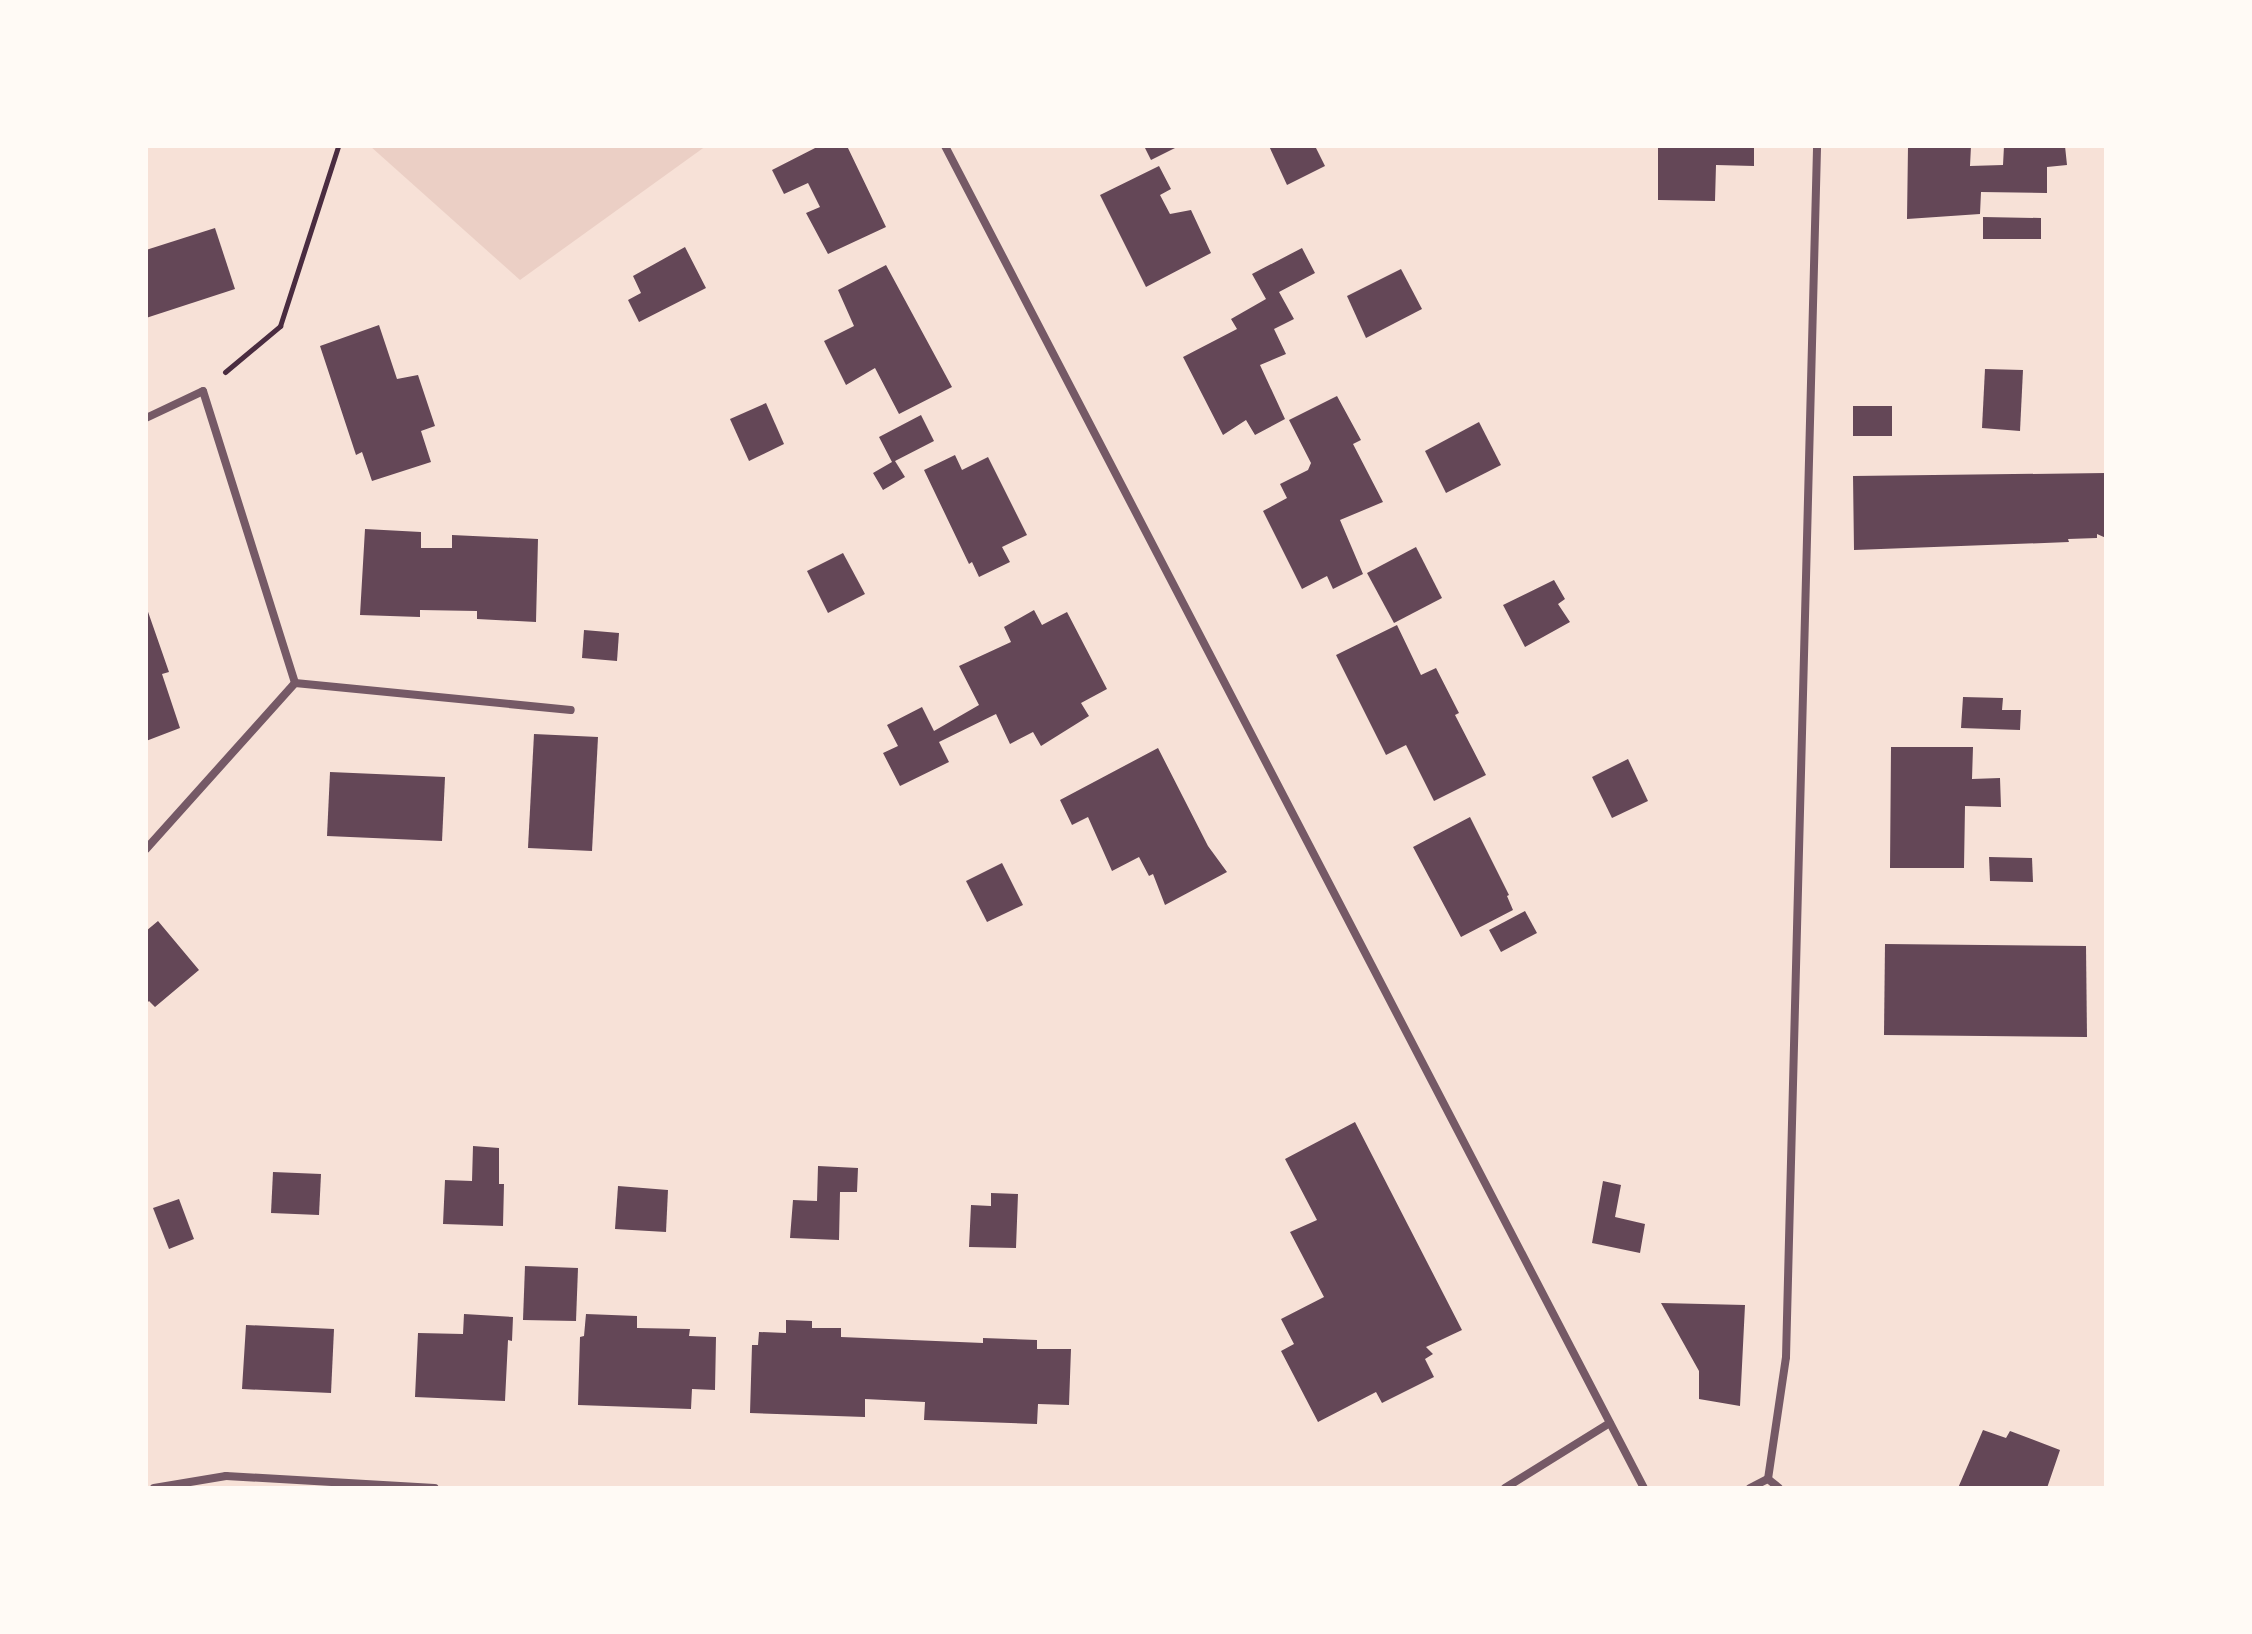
<!DOCTYPE html>
<style>
body{margin:0}
#map{position:relative;width:2252px;height:1634px;overflow:hidden;background:#f7e1d7;font-family:Roboto,sans-serif}
div>[style]{position:absolute}
[style*='--x']{left:calc(var(--x)*1px);top:calc(var(--y)*1px);width:calc(var(--w)*1px);rotate:calc(var(--a)*1deg)}
.green>*{inset:0;background:#ebcfc5}
.building>*{inset:0;background:#644757}
.path>*{height:5px;margin:-2.5px;padding:0 2.5px;transform-origin:2.5px;border-radius:2.5px;background:#4a2c40}
.minor>*{height:8px;margin:-4px;padding:0 4px;transform-origin:4px;border-radius:4px;background:#755966}
span{translate:-50% -50%;white-space:nowrap;text-align:center;line-height:1.15;-webkit-text-stroke:7px #fffaf5;paint-order:stroke}
.frame{position:absolute;inset:0;border:148px solid #fffaf5;pointer-events:none}
</style>
<div id="map">
<div class="green">
<div style="clip-path:polygon(370px 146px,706px 146px,520px 280px)"></div>
</div>
<div class="building">
<div style="clip-path:polygon(819px 146px,847px 146px,886px 227px,828px 254px,806px 213px,820px 207px,808px 183px,784px 194px,772px 170px)"></div>
<div style="clip-path:polygon(1144px 146px,1179px 146px,1151px 160px)"></div>
<div style="clip-path:polygon(1269px 146px,1315px 146px,1325px 166px,1287px 185px)"></div>
<div style="clip-path:polygon(1658px 146px,1754px 146px,1754px 166px,1716px 165px,1715px 201px,1658px 200px)"></div>
<div style="clip-path:polygon(1908px 146px,1971px 146px,1970px 166px,2003px 165px,2004px 146px,2065px 146px,2067px 165px,2047px 167px,2047px 193px,1981px 192px,1980px 214px,1907px 219px)"></div>
<div style="clip-path:polygon(1159px 166px,1171px 189px,1160px 195px,1170px 214px,1191px 210px,1211px 253px,1146px 287px,1100px 195px)"></div>
<div style="clip-path:polygon(1983px 217px,2041px 218px,2041px 239px,1983px 239px)"></div>
<div style="clip-path:polygon(215px 228px,235px 289px,146px 318px,146px 250px)"></div>
<div style="clip-path:polygon(685px 247px,706px 288px,639px 322px,628px 300px,641px 293px,633px 276px)"></div>
<div style="clip-path:polygon(1302px 248px,1315px 273px,1279px 292px,1294px 319px,1274px 329px,1286px 354px,1260px 365px,1285px 419px,1255px 435px,1246px 420px,1223px 435px,1183px 357px,1237px 329px,1231px 319px,1266px 299px,1252px 274px)"></div>
<div style="clip-path:polygon(886px 265px,952px 387px,899px 414px,875px 368px,846px 385px,824px 341px,854px 326px,838px 290px)"></div>
<div style="clip-path:polygon(1401px 269px,1422px 309px,1366px 338px,1347px 296px)"></div>
<div style="clip-path:polygon(379px 325px,397px 379px,418px 375px,435px 426px,421px 431px,431px 462px,372px 481px,362px 452px,356px 455px,320px 346px)"></div>
<div style="clip-path:polygon(1985px 369px,2023px 370px,2020px 431px,1982px 428px)"></div>
<div style="clip-path:polygon(1337px 396px,1361px 440px,1353px 444px,1383px 502px,1340px 520px,1363px 574px,1333px 589px,1327px 576px,1302px 589px,1263px 511px,1287px 498px,1280px 484px,1308px 470px,1311px 463px,1289px 420px)"></div>
<div style="clip-path:polygon(766px 403px,784px 444px,749px 461px,730px 419px)"></div>
<div style="clip-path:polygon(1853px 406px,1892px 406px,1892px 436px,1853px 436px)"></div>
<div style="clip-path:polygon(921px 415px,934px 441px,895px 461px,905px 477px,883px 490px,873px 473px,892px 462px,879px 437px)"></div>
<div style="clip-path:polygon(1479px 422px,1501px 465px,1446px 493px,1425px 451px)"></div>
<div style="clip-path:polygon(955px 455px,962px 470px,988px 457px,1027px 535px,1002px 547px,1010px 562px,979px 577px,972px 562px,969px 564px,924px 470px)"></div>
<div style="clip-path:polygon(2106px 473px,2106px 538px,2097px 534px,2097px 538px,2068px 539px,2069px 542px,1854px 550px,1853px 476px)"></div>
<div style="clip-path:polygon(365px 529px,421px 532px,421px 548px,452px 548px,452px 535px,538px 539px,536px 622px,477px 619px,477px 611px,420px 610px,420px 617px,360px 615px)"></div>
<div style="clip-path:polygon(1416px 547px,1442px 598px,1394px 623px,1367px 573px)"></div>
<div style="clip-path:polygon(843px 553px,865px 594px,828px 613px,807px 571px)"></div>
<div style="clip-path:polygon(1554px 580px,1565px 599px,1558px 604px,1570px 622px,1525px 647px,1503px 605px)"></div>
<div style="clip-path:polygon(146px 606px,169px 672px,162px 674px,180px 728px,146px 741px)"></div>
<div style="clip-path:polygon(1034px 610px,1042px 625px,1067px 612px,1107px 689px,1081px 703px,1089px 716px,1041px 746px,1033px 732px,1010px 744px,996px 714px,939px 742px,949px 762px,900px 786px,883px 753px,898px 746px,887px 725px,922px 707px,934px 731px,979px 705px,959px 666px,1011px 642px,1004px 627px)"></div>
<div style="clip-path:polygon(1397px 625px,1421px 675px,1436px 668px,1459px 713px,1455px 715px,1486px 775px,1434px 801px,1406px 745px,1386px 755px,1336px 655px)"></div>
<div style="clip-path:polygon(584px 630px,619px 633px,617px 661px,582px 658px)"></div>
<div style="clip-path:polygon(1963px 697px,2003px 698px,2002px 710px,2021px 710px,2020px 730px,1961px 728px)"></div>
<div style="clip-path:polygon(534px 734px,598px 737px,592px 851px,528px 848px)"></div>
<div style="clip-path:polygon(1891px 747px,1973px 747px,1972px 779px,2000px 778px,2001px 807px,1965px 806px,1964px 868px,1890px 868px)"></div>
<div style="clip-path:polygon(1158px 748px,1208px 846px,1227px 872px,1165px 905px,1153px 874px,1149px 876px,1139px 857px,1112px 871px,1088px 817px,1072px 825px,1060px 800px)"></div>
<div style="clip-path:polygon(1628px 759px,1648px 801px,1612px 818px,1592px 777px)"></div>
<div style="clip-path:polygon(330px 772px,445px 777px,442px 841px,327px 836px)"></div>
<div style="clip-path:polygon(1470px 817px,1509px 895px,1507px 896px,1513px 910px,1461px 937px,1413px 847px)"></div>
<div style="clip-path:polygon(1989px 857px,2032px 858px,2033px 882px,1990px 881px)"></div>
<div style="clip-path:polygon(1002px 863px,1023px 905px,987px 922px,966px 881px)"></div>
<div style="clip-path:polygon(1525px 911px,1537px 933px,1501px 952px,1489px 930px)"></div>
<div style="clip-path:polygon(158px 921px,199px 970px,155px 1007px,149px 1001px,146px 1004px,146px 931px)"></div>
<div style="clip-path:polygon(1885px 944px,2086px 946px,2087px 1037px,1884px 1035px)"></div>
<div style="clip-path:polygon(1355px 1122px,1462px 1330px,1426px 1347px,1433px 1354px,1425px 1359px,1434px 1377px,1382px 1403px,1376px 1392px,1318px 1422px,1281px 1351px,1294px 1344px,1281px 1319px,1324px 1297px,1290px 1232px,1317px 1220px,1285px 1159px)"></div>
<div style="clip-path:polygon(473px 1146px,499px 1148px,499px 1184px,504px 1184px,503px 1226px,443px 1224px,445px 1180px,472px 1181px)"></div>
<div style="clip-path:polygon(818px 1166px,858px 1168px,857px 1192px,840px 1192px,839px 1240px,790px 1238px,793px 1200px,817px 1201px)"></div>
<div style="clip-path:polygon(273px 1172px,321px 1174px,319px 1215px,271px 1213px)"></div>
<div style="clip-path:polygon(1603px 1181px,1621px 1185px,1615px 1217px,1645px 1224px,1640px 1253px,1592px 1243px)"></div>
<div style="clip-path:polygon(618px 1186px,668px 1190px,666px 1232px,615px 1229px)"></div>
<div style="clip-path:polygon(991px 1193px,1018px 1194px,1016px 1248px,969px 1247px,971px 1205px,991px 1206px)"></div>
<div style="clip-path:polygon(179px 1199px,194px 1239px,169px 1249px,153px 1208px)"></div>
<div style="clip-path:polygon(525px 1266px,578px 1268px,576px 1321px,523px 1320px)"></div>
<div style="clip-path:polygon(1661px 1303px,1745px 1305px,1740px 1406px,1699px 1399px,1699px 1371px)"></div>
<div style="clip-path:polygon(464px 1314px,513px 1317px,512px 1341px,508px 1340px,505px 1401px,415px 1397px,418px 1333px,463px 1334px)"></div>
<div style="clip-path:polygon(586px 1314px,637px 1316px,637px 1328px,690px 1329px,689px 1336px,716px 1337px,715px 1390px,692px 1389px,691px 1409px,578px 1405px,580px 1337px,584px 1336px)"></div>
<div style="clip-path:polygon(786px 1320px,812px 1321px,812px 1328px,841px 1328px,841px 1337px,983px 1343px,983px 1338px,1037px 1340px,1037px 1349px,1071px 1349px,1069px 1405px,1038px 1404px,1037px 1424px,924px 1420px,925px 1402px,865px 1399px,865px 1417px,750px 1413px,752px 1345px,758px 1345px,759px 1332px,786px 1333px)"></div>
<div style="clip-path:polygon(246px 1325px,334px 1329px,331px 1393px,242px 1389px)"></div>
<div style="clip-path:polygon(1983px 1430px,2006px 1438px,2010px 1431px,2060px 1450px,2047px 1488px,1958px 1488px)"></div>
</div>
<div class="path">
<div style="--x:225;--y:372;--w:72;--a:-39.9"></div>
<div style="--x:280;--y:326;--w:189;--a:-72.1"></div>
</div>
<div class="minor">
<div style="--x:945;--y:146;--w:1513;--a:62.49"></div>
<div style="--x:146;--y:418;--w:63;--a:-25.3"></div>
<div style="--x:203;--y:391;--w:306;--a:72.5"></div>
<div style="--x:295;--y:683;--w:223;--a:131.9"></div>
<div style="--x:295;--y:683;--w:277;--a:5.6"></div>
<div style="--x:1768;--y:1479;--w:123;--a:-81.6"></div>
<div style="--x:1786;--y:1357;--w:1211;--a:-88.53"></div>
<div style="--x:154;--y:1488;--w:73;--a:-9.5"></div>
<div style="--x:226;--y:1476;--w:209;--a:3.3"></div>
<div style="--x:1505;--y:1488;--w:123;--a:-31.8"></div>
<div style="--x:1750;--y:1488;--w:20;--a:-27"></div>
<div style="--x:1768;--y:1479;--w:14;--a:39"></div>
</div>
<div class="frame"></div>
</div>
